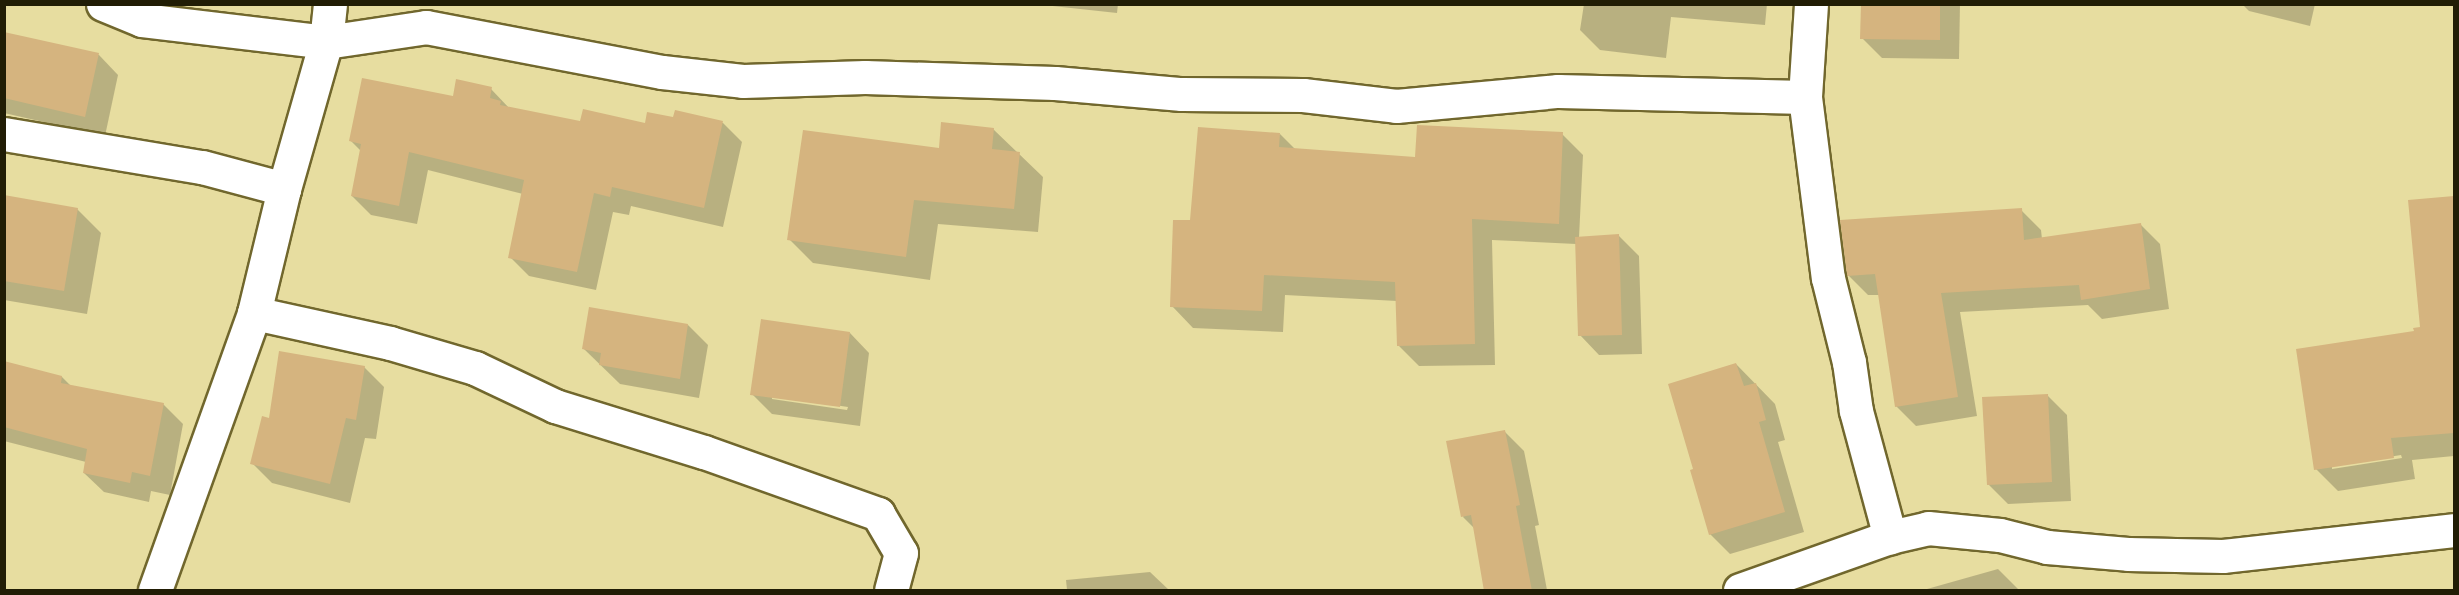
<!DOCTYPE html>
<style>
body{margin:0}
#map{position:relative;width:2459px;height:595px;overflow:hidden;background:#e7dda0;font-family:Lato,sans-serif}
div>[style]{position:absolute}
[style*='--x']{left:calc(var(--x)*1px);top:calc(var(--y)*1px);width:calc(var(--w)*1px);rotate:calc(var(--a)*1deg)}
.shadow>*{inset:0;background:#0003}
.building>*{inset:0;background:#d5b47f}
.roads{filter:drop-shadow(2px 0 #71672d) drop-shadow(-2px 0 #71672d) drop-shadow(0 2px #71672d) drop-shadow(0 -2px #71672d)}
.minor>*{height:33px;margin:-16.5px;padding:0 16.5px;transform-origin:16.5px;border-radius:16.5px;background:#fff}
span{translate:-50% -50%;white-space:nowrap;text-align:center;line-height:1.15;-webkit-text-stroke:5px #fefcf0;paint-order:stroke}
.frame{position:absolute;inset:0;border:6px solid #211d05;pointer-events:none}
</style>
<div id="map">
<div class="shadow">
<div style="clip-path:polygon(1034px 4px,1118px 4px,1117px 13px)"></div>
<div style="clip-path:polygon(1584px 4px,1767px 4px,1765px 25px,1671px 17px,1666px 58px,1600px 50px,1580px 30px)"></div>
<div style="clip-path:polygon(1862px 4px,1960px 4px,1959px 59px,1882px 58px,1862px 38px)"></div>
<div style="clip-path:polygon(2242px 4px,2315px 4px,2310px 26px,2249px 11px)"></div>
<div style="clip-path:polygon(4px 33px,99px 55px,118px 75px,105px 136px,4px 113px)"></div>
<div style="clip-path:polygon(491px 89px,510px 109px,581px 123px,646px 125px,674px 119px,676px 112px,723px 123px,742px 142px,723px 227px,631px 206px,629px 215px,613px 212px,596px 290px,529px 276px,510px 257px,523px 194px,428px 170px,417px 224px,371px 215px,352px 196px,361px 151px,351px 141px,454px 98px)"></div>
<div style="clip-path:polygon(993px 129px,1043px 177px,1038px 232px,938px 224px,930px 280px,813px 263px,789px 239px,940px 150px)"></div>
<div style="clip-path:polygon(1280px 134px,1296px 150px,1417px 159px,1562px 134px,1583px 155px,1579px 238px,1619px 236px,1639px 256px,1642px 354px,1599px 355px,1580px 335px,1576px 244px,1492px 240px,1495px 365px,1419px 366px,1398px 345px,1397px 301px,1285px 295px,1283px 332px,1193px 328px,1172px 306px,1192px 222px)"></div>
<div style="clip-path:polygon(4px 197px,77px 209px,101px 233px,87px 314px,4px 300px)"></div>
<div style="clip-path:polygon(evenodd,2454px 197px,2454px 456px,2412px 460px,2415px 479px,2338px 491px,2316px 469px,2415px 333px,2422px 328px,2409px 201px,2454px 197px,2401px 455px,2402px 458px,2332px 469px,2332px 466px,2401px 455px)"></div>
<div style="clip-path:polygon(2021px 210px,2041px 230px,2042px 239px,2141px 225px,2160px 244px,2169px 309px,2102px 319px,2088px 305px,1960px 312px,1977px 416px,1916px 426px,1896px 406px,1879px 295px,1868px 295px,1848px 275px)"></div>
<div style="clip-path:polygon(688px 325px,708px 345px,699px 398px,620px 384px,584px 349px)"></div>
<div style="clip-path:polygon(evenodd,850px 333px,869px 353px,860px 426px,772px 414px,752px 394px,850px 333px,772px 396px,848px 407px,847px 410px,772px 399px,772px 396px)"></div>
<div style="clip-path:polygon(4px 362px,62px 377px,71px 386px,163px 404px,183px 424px,170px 495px,151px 491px,149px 502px,104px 492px,84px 473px,86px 462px,4px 441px)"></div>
<div style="clip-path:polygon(1736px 364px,1775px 404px,1785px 440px,1778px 442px,1804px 532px,1730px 554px,1710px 534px,1695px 470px)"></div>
<div style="clip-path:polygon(364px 367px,384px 387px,376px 439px,365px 438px,350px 503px,272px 483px,252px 463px)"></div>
<div style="clip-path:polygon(2047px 395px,2067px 415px,2071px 501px,2008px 504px,1988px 484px)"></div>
<div style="clip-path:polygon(1504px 431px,1524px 451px,1539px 525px,1535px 526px,1547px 590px,1486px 590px,1475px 529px,1463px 517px)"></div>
<div style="clip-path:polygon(1998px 569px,2019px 590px,1927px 590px,1927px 589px)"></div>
<div style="clip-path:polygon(1150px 572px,1169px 590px,1067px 590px,1066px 580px)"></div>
</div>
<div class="building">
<div style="clip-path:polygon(1861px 4px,1940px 4px,1940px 40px,1860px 39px)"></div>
<div style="clip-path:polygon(4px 32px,99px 53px,85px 117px,4px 98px)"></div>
<div style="clip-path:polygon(362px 78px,453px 96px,456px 79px,492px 87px,490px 98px,501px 101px,500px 105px,580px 121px,583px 109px,645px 123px,647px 112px,673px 117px,675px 110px,723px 121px,704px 208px,612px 187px,610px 197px,594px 193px,577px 272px,508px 258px,524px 180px,409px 152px,399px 206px,351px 196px,361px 144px,349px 141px)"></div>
<div style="clip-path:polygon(941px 122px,994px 128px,992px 149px,1020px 152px,1014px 209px,914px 200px,906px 257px,787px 240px,803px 130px,939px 148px)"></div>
<div style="clip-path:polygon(1417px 125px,1563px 132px,1559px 224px,1472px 219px,1475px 344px,1397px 346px,1395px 282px,1264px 275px,1262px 311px,1170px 307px,1173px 220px,1190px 220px,1198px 127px,1280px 133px,1279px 147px,1415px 157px)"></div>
<div style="clip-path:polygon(4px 195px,78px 208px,64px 291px,4px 281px)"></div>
<div style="clip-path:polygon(2454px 196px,2454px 433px,2391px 438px,2394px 458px,2314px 470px,2296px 349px,2414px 331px,2413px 328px,2420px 327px,2408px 200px)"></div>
<div style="clip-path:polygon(2022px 208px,2024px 240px,2141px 223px,2150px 289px,2081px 300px,2079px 285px,1941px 293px,1958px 397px,1895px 407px,1875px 274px,1847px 276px,1840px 220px)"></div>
<div style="clip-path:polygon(1619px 234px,1622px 335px,1578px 336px,1575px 237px)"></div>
<div style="clip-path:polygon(589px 307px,688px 324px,680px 379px,599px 365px,601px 353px,582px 349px)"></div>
<div style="clip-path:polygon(761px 319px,850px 332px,840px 407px,750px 395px)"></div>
<div style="clip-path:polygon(279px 351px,365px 366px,356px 420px,346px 418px,330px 484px,250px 464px,262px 416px,269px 418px)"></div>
<div style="clip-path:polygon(4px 361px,62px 376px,61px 383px,164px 403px,150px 476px,132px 472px,130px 483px,83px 473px,87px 449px,4px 427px)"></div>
<div style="clip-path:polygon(1736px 363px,1744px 386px,1756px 383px,1766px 420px,1759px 422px,1785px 512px,1709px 535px,1690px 470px,1693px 469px,1668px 384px)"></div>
<div style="clip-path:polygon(2048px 394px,2052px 482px,1987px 485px,1982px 397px)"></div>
<div style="clip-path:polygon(1505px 430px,1520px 505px,1516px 506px,1532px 591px,1484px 591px,1471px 515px,1461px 517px,1446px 441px)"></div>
</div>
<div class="roads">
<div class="minor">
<div style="--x:103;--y:4;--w:42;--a:22.3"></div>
<div style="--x:142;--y:20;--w:185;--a:6.8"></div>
<div style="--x:326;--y:42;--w:101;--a:-8.5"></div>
<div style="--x:426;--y:27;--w:240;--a:10.8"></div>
<div style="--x:662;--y:72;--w:81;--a:6.3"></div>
<div style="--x:743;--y:81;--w:122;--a:-1.9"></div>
<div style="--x:865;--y:77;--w:190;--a:1.8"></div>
<div style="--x:1055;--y:83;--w:127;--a:5"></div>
<div style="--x:1182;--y:94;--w:121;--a:0.5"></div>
<div style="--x:1303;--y:95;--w:94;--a:6.7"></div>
<div style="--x:1396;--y:106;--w:163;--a:-5.3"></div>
<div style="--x:1558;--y:91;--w:247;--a:1.4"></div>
<div style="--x:1811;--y:4;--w:93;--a:93.7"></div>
<div style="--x:1805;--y:97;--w:182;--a:82.8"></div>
<div style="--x:1828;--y:278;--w:87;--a:76"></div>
<div style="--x:1849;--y:362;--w:49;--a:81.9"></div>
<div style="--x:1856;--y:411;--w:131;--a:74.9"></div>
<div style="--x:4;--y:134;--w:201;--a:9.5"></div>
<div style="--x:202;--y:167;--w:85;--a:15"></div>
<div style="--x:254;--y:313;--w:139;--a:12.4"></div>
<div style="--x:390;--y:343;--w:89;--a:16.4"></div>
<div style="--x:475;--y:368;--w:89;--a:25.4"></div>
<div style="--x:555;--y:406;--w:156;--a:17.2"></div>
<div style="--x:704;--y:452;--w:185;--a:19.6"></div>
<div style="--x:878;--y:514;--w:45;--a:59.5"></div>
<div style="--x:901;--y:553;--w:38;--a:105"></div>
<div style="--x:155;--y:590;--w:294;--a:-70.3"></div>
<div style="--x:254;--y:313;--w:128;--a:-76.4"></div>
<div style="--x:284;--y:189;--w:153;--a:-74.1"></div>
<div style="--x:326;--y:42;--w:38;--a:-84"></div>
<div style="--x:1740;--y:590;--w:159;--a:-19.5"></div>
<div style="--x:1890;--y:537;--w:39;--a:-13"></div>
<div style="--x:1928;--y:528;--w:72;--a:5.6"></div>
<div style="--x:2000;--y:535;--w:49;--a:14.3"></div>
<div style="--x:2047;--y:547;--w:81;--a:4.9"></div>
<div style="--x:2128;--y:554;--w:95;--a:1.2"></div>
<div style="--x:2223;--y:556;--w:232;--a:-6.4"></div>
</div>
</div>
<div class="frame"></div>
</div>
